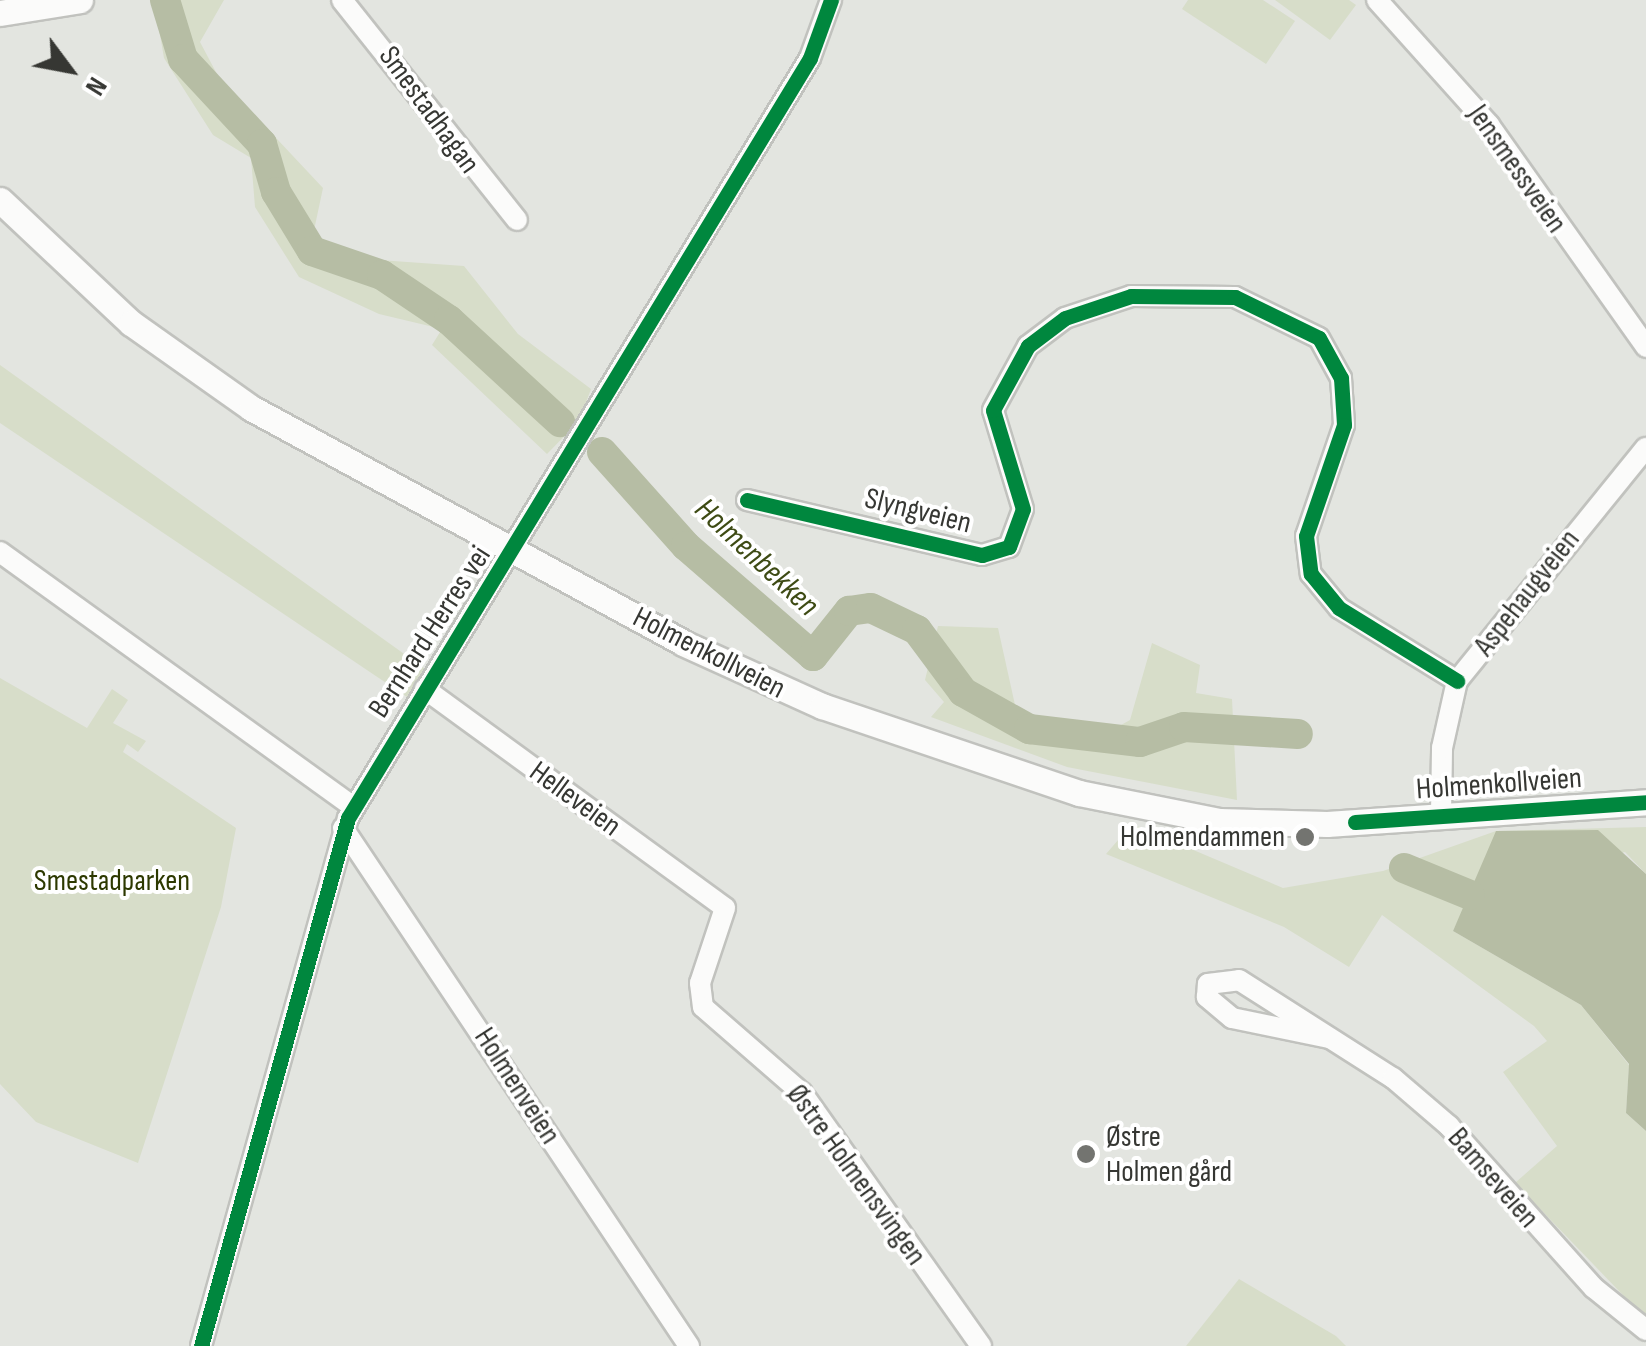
<!DOCTYPE html>
<meta charset="utf-8">
<style>
body{margin:0}
#map{position:relative;width:1646px;height:1346px;overflow:hidden;background:#e3e5e0;font-family:"Sofia Sans Condensed",sans-serif}
div>[style]{position:absolute}
[style*='--x']{left:calc(var(--x)*1px);top:calc(var(--y)*1px);width:calc(var(--w)*1px);rotate:calc(var(--a)*1deg)}
.green>*{inset:0;background:#d7ddc9}
.water>*{inset:0;background:#b6bda4}
.river>*{height:30px;margin:-15px;padding:0 15px;transform-origin:15px;border-radius:15px;background:#b6bda4}
.roads{filter:drop-shadow(2px 0 #c1c2be) drop-shadow(-2px 0 #c1c2be) drop-shadow(0 2px #c1c2be) drop-shadow(0 -2px #c1c2be)}
.minor>*{height:20px;margin:-10px;padding:0 10px;transform-origin:10px;border-radius:10px;background:#fbfbfa}
.major>*{height:25px;margin:-12.5px;padding:0 12.5px;transform-origin:12.5px;border-radius:12.5px;background:#fbfbfa}
.cycleway>*{height:15px;margin:-7.5px;padding:0 7.5px;transform-origin:7.5px;border-radius:7.5px;background:#00873e}
.dots>*{width:28px;height:28px;translate:-50% -50%;box-sizing:border-box;border:5px solid #fff;border-radius:50%}
span{translate:-50% -50%;white-space:nowrap;text-align:center;line-height:1.15;-webkit-text-stroke:8px #fff;paint-order:stroke}
.street-label{font-size:30px;color:#363733}
.poi-label{font-size:30px;color:#363733}
.right{translate:-100% -50%;text-align:right}
.left{translate:0 -50%;text-align:left}
.park-label{font-size:30px;color:#2d3900}
.water-label{font-size:32px;color:#3e4b14;font-style:italic}
.north{position:absolute;left:20px;top:20px;width:100px;height:100px;-webkit-text-stroke:8px #fff;paint-order:stroke;rotate:122deg;font-size:28px;font-weight:700;line-height:40px;text-align:center;color:#363733}
.north::after{content:'';display:block;margin:auto;width:35px;height:45px;background:#363733;clip-path:polygon(50% 0,100% 100%,50% 72%,0 100%)}
</style>
<div id="map">
<div class="green">
<div style="clip-path:polygon(154px 0,224px 0,200px 42px,218px 76px,323px 188px,313px 235px,365px 259px,464px 266px,518px 334px,591px 389px,579px 421px,547px 454px,432px 345px,442px 329px,379px 314px,299px 277px,255px 207px,251px 158px,213px 135px,164px 58px)"></div>
<div style="clip-path:polygon(1188px 0,1263px 0,1295px 21px,1266px 64px,1182px 9px)"></div>
<div style="clip-path:polygon(1275px 0,1349px 0,1356px 5px,1330px 40px)"></div>
<div style="clip-path:polygon(0 365px,428px 671px,410px 699px,0 423px)"></div>
<div style="clip-path:polygon(938px 626px,998px 628px,1021px 732px,1078px 749px,1130px 720px,1152px 643px,1200px 665px,1196px 693px,1232px 699px,1237px 800px,1067px 767px,931px 717px,944px 702px,925px 680px)"></div>
<div style="clip-path:polygon(0 678px,87px 728px,112px 689px,128px 700px,113px 723px,146px 741px,138px 752px,127px 744px,123px 752px,236px 828px,221px 907px,138px 1163px,36px 1122px,0 1084px)"></div>
<div style="clip-path:polygon(1132px 824px,1283px 888px,1383px 871px,1496px 831px,1646px 827px,1646px 874px,1625px 852px,1470px 895px,1453px 931px,1581px 1005px,1629px 1065px,1626px 1113px,1646px 1131px,1646px 1319px,1515px 1183px,1557px 1146px,1503px 1072px,1547px 1041px,1534px 1026px,1382px 915px,1349px 967px,1284px 927px,1106px 854px)"></div>
<div style="clip-path:polygon(1239px 1279px,1336px 1336px,1346px 1346px,1186px 1346px)"></div>
</div>
<div class="water">
<div style="clip-path:polygon(1598px 830px,1646px 874px,1646px 1131px,1626px 1113px,1629px 1064px,1581px 1005px,1453px 931px,1496px 831px)"></div>
</div>
<div class="river">
<div style="--x:165;--y:0;--w:62;--a:73"></div>
<div style="--x:183;--y:59;--w:116;--a:47.1"></div>
<div style="--x:262;--y:144;--w:50;--a:73.7"></div>
<div style="--x:276;--y:192;--w:69;--a:58.6"></div>
<div style="--x:312;--y:251;--w:74;--a:18.9"></div>
<div style="--x:382;--y:275;--w:81;--a:33.9"></div>
<div style="--x:449;--y:320;--w:151;--a:42.6"></div>
<div style="--x:602;--y:452;--w:126;--a:48.2"></div>
<div style="--x:686;--y:546;--w:168;--a:40.9"></div>
<div style="--x:813;--y:656;--w:58;--a:-51.3"></div>
<div style="--x:849;--y:611;--w:22;--a:-8"></div>
<div style="--x:871;--y:608;--w:51;--a:25.6"></div>
<div style="--x:917;--y:630;--w:77;--a:53.4"></div>
<div style="--x:963;--y:692;--w:76;--a:29.3"></div>
<div style="--x:1029;--y:729;--w:112;--a:6.7"></div>
<div style="--x:1140;--y:742;--w:46;--a:-18.8"></div>
<div style="--x:1184;--y:727;--w:114;--a:3.5"></div>
<div style="--x:1404;--y:868;--w:71;--a:22.2"></div>
</div>
<div class="roads">
<div class="minor">
<div style="--x:342;--y:0;--w:281;--a:51.5"></div>
<div style="--x:1377;--y:0;--w:168;--a:48.1"></div>
<div style="--x:1489;--y:125;--w:272;--a:54.7"></div>
<div style="--x:747;--y:500;--w:241;--a:13.2"></div>
<div style="--x:982;--y:555;--w:28;--a:-17"></div>
<div style="--x:1009;--y:547;--w:40;--a:-69.8"></div>
<div style="--x:1023;--y:509;--w:103;--a:-106.9"></div>
<div style="--x:993;--y:410;--w:73;--a:-61.3"></div>
<div style="--x:1028;--y:346;--w:46;--a:-37.1"></div>
<div style="--x:1065;--y:318;--w:70;--a:-18.4"></div>
<div style="--x:1131;--y:296;--w:104;--a:0.6"></div>
<div style="--x:1235;--y:297;--w:93;--a:26"></div>
<div style="--x:1319;--y:338;--w:46;--a:61.2"></div>
<div style="--x:1341;--y:378;--w:47;--a:86.3"></div>
<div style="--x:1344;--y:425;--w:117;--a:108.9"></div>
<div style="--x:1306;--y:536;--w:38;--a:83"></div>
<div style="--x:1311;--y:574;--w:44;--a:50.5"></div>
<div style="--x:1339;--y:608;--w:139;--a:31.7"></div>
<div style="--x:0;--y:552;--w:435;--a:35.8"></div>
<div style="--x:425;--y:689;--w:371;--a:36.1"></div>
<div style="--x:725;--y:908;--w:79;--a:108.4"></div>
<div style="--x:700;--y:983;--w:24;--a:83"></div>
<div style="--x:703;--y:1007;--w:131;--a:41"></div>
<div style="--x:802;--y:1093;--w:310;--a:54.7"></div>
<div style="--x:1441;--y:814;--w:66;--a:-89.1"></div>
<div style="--x:1442;--y:748;--w:69;--a:-77.4"></div>
<div style="--x:1457;--y:681;--w:300;--a:-51"></div>
<div style="--x:343;--y:828;--w:623;--a:56.26"></div>
<div style="--x:1329;--y:1038;--w:99;--a:-168.3"></div>
<div style="--x:1232;--y:1018;--w:33;--a:-140"></div>
<div style="--x:1207;--y:997;--w:13;--a:-86"></div>
<div style="--x:1208;--y:984;--w:31;--a:-7"></div>
<div style="--x:1239;--y:980;--w:183;--a:32.5"></div>
<div style="--x:1393;--y:1078;--w:74;--a:40.6"></div>
<div style="--x:1449;--y:1126;--w:217;--a:48.2"></div>
<div style="--x:1594;--y:1288;--w:67;--a:38.9"></div>
<div style="--x:201;--y:1346;--w:548;--a:-74.44"></div>
<div style="--x:348;--y:818;--w:889;--a:-58.7"></div>
<div style="--x:810;--y:58;--w:62;--a:-70.1"></div>
</div>
<div class="major">
<div style="--x:0;--y:13;--w:81;--a:-9.2"></div>
<div style="--x:0;--y:200;--w:180;--a:43.2"></div>
<div style="--x:131;--y:323;--w:147;--a:35.3"></div>
<div style="--x:251;--y:408;--w:492;--a:28.5"></div>
<div style="--x:683;--y:643;--w:153;--a:24.4"></div>
<div style="--x:822;--y:706;--w:271;--a:18.7"></div>
<div style="--x:1079;--y:793;--w:143;--a:11.3"></div>
<div style="--x:1219;--y:821;--w:108;--a:1.6"></div>
<div style="--x:1327;--y:824;--w:320;--a:-3.9"></div>
</div>
</div>
<div class="cycleway">
<div style="--x:747;--y:500;--w:241;--a:13.2"></div>
<div style="--x:982;--y:555;--w:28;--a:-17"></div>
<div style="--x:1009;--y:547;--w:40;--a:-69.8"></div>
<div style="--x:1023;--y:509;--w:103;--a:-106.9"></div>
<div style="--x:993;--y:410;--w:73;--a:-61.3"></div>
<div style="--x:1028;--y:346;--w:46;--a:-37.1"></div>
<div style="--x:1065;--y:318;--w:70;--a:-18.4"></div>
<div style="--x:1131;--y:296;--w:104;--a:0.6"></div>
<div style="--x:1235;--y:297;--w:93;--a:26"></div>
<div style="--x:1319;--y:338;--w:46;--a:61.2"></div>
<div style="--x:1341;--y:378;--w:47;--a:86.3"></div>
<div style="--x:1344;--y:425;--w:117;--a:108.9"></div>
<div style="--x:1306;--y:536;--w:38;--a:83"></div>
<div style="--x:1311;--y:574;--w:44;--a:50.5"></div>
<div style="--x:1339;--y:608;--w:139;--a:31.7"></div>
<div style="--x:1355;--y:822;--w:292;--a:-3.9"></div>
<div style="--x:201;--y:1346;--w:548;--a:-74.44"></div>
<div style="--x:348;--y:818;--w:889;--a:-58.7"></div>
<div style="--x:810;--y:58;--w:62;--a:-70.1"></div>
</div>
<div class="dots">
<div style="left:1305px;top:837px;background:#737470"></div>
<div style="left:1086px;top:1154px;background:#737470"></div>
</div>
<div class="street-label">
<span style="left:429px;top:110px;rotate:54deg">Smestadhagan</span>
<span style="left:1517px;top:169px;rotate:55deg">Jensmessveien</span>
<span style="left:918px;top:511px;rotate:14deg">Slyngveien</span>
<span style="left:1527px;top:593px;rotate:-52deg">Aspehaugveien</span>
<span style="left:430px;top:632px;rotate:-57deg">Bernhard Herres vei</span>
<span style="left:709px;top:653px;rotate:27deg">Holmenkollveien</span>
<span style="left:1499px;top:784px;rotate:-4deg">Holmenkollveien</span>
<span style="left:575px;top:799px;rotate:36deg">Helleveien</span>
<span style="left:517px;top:1086px;rotate:57deg">Holmenveien</span>
<span style="left:856px;top:1175px;rotate:54deg">Østre Holmensvingen</span>
<span style="left:1493px;top:1178px;rotate:49deg">Bamseveien</span>
</div>
<div class="poi-label">
<span class="right" style="left:1285px;top:837px">Holmendammen</span>
<span class="left" style="left:1106px;top:1154px">Østre<br>Holmen gård</span>
</div>
<div class="park-label">
<span style="left:112px;top:881px">Smestadparken</span>
</div>
<div class="water-label">
<span style="left:756px;top:558px;rotate:43deg">Holmenbekken</span>
</div>
<div class="north">N</div>
</div>
